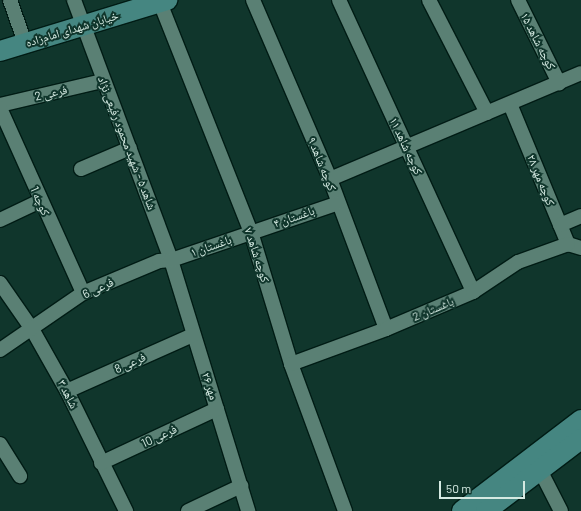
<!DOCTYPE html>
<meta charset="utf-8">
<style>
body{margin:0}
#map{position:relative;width:581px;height:511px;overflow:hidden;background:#10362c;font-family:Barlow,"Noto Naskh Arabic",sans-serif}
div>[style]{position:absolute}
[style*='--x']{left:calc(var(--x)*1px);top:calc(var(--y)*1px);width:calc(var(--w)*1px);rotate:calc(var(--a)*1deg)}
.roads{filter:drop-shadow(1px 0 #011c15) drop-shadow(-1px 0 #011c15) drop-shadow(0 1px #011c15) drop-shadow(0 -1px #011c15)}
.street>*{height:14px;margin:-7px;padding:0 7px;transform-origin:7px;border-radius:7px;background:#5a8074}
.secondary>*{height:20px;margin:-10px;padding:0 10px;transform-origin:10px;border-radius:10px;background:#458681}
span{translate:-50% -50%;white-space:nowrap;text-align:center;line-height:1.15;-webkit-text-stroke:4px #10362c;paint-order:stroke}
.street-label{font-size:12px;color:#d5eae2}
.scale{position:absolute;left:439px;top:481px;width:86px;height:18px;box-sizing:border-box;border:2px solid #d5eae2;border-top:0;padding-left:5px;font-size:12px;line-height:14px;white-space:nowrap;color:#d5eae2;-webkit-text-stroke:3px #10362c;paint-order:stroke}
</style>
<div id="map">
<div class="roads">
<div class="street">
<div style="--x:10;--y:0;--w:46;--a:70.8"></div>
<div style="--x:74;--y:0;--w:278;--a:69.5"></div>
<div style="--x:171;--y:260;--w:263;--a:72.9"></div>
<div style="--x:159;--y:0;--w:250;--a:68.4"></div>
<div style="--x:251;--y:232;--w:138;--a:73.1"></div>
<div style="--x:291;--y:364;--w:157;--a:69.8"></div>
<div style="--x:253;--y:0;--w:195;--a:66.7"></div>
<div style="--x:330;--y:179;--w:160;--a:69.5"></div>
<div style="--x:339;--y:0;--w:321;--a:65.3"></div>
<div style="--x:429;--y:0;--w:127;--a:62.8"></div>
<div style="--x:518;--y:0;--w:93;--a:63.7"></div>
<div style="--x:510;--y:104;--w:152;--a:67.5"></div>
<div style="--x:568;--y:244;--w:14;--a:17"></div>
<div style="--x:0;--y:105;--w:105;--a:-13.2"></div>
<div style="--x:0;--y:108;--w:203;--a:65.8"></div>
<div style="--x:81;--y:169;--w:53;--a:-23.2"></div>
<div style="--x:330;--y:179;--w:272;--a:-22.9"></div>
<div style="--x:0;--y:220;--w:44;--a:-25.4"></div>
<div style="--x:560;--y:225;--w:23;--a:-23"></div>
<div style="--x:0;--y:283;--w:56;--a:55.2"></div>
<div style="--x:32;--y:329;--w:71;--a:60.6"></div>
<div style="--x:67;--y:391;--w:134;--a:63.8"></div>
<div style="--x:0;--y:350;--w:101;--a:-34.5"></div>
<div style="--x:83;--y:293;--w:82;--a:-22.8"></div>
<div style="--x:159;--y:261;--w:12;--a:-5"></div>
<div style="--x:171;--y:260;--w:176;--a:-18.8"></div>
<div style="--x:291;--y:364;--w:101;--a:-20.2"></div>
<div style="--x:386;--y:329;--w:95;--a:-23"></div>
<div style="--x:473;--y:292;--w:54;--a:-33.7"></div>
<div style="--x:518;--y:262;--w:53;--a:-19.8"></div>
<div style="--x:67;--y:391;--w:138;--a:-24"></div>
<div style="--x:0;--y:444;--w:38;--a:58"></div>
<div style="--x:101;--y:463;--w:128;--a:-25"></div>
<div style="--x:540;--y:470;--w:46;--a:62.9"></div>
<div style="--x:188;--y:511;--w:59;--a:-25.3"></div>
</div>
<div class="secondary">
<div style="--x:0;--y:51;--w:175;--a:-17"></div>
<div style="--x:462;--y:511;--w:150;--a:-37.4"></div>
<div style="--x:486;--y:511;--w:119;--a:-37.2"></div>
</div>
</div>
<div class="street-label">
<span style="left:72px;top:29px;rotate:-17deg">خیابان شهدای امام‌زاده</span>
<span style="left:538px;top:41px;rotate:63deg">کوچه شاهد ۱۵</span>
<span style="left:51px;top:93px;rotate:-13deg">فرعی 2</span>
<span style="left:127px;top:143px;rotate:69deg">شاهد ۵ - شهید محمود رفیعی نژاد</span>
<span style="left:406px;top:146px;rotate:65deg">کوچه شاهد ۱۱</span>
<span style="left:322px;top:164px;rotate:68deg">کوچه شاهد ۹</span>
<span style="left:541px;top:180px;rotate:68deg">کوچه مهر ۲۸</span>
<span style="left:40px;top:201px;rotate:66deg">کوچه 1</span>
<span style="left:294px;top:217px;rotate:-19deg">باغستان ۴</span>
<span style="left:211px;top:246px;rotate:-19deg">باغستان ۱</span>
<span style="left:257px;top:255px;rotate:72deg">کوچه شاهد ۷</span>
<span style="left:98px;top:288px;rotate:-25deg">فرعی 6</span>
<span style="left:433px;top:309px;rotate:-23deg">باغستان 2</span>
<span style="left:130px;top:363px;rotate:-24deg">فرعی 8</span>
<span style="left:210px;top:386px;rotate:72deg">مهر ۲۶</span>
<span style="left:68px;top:394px;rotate:63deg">شاهد ۳</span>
<span style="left:159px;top:436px;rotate:-25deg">فرعی 10</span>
</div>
<div class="scale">50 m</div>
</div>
